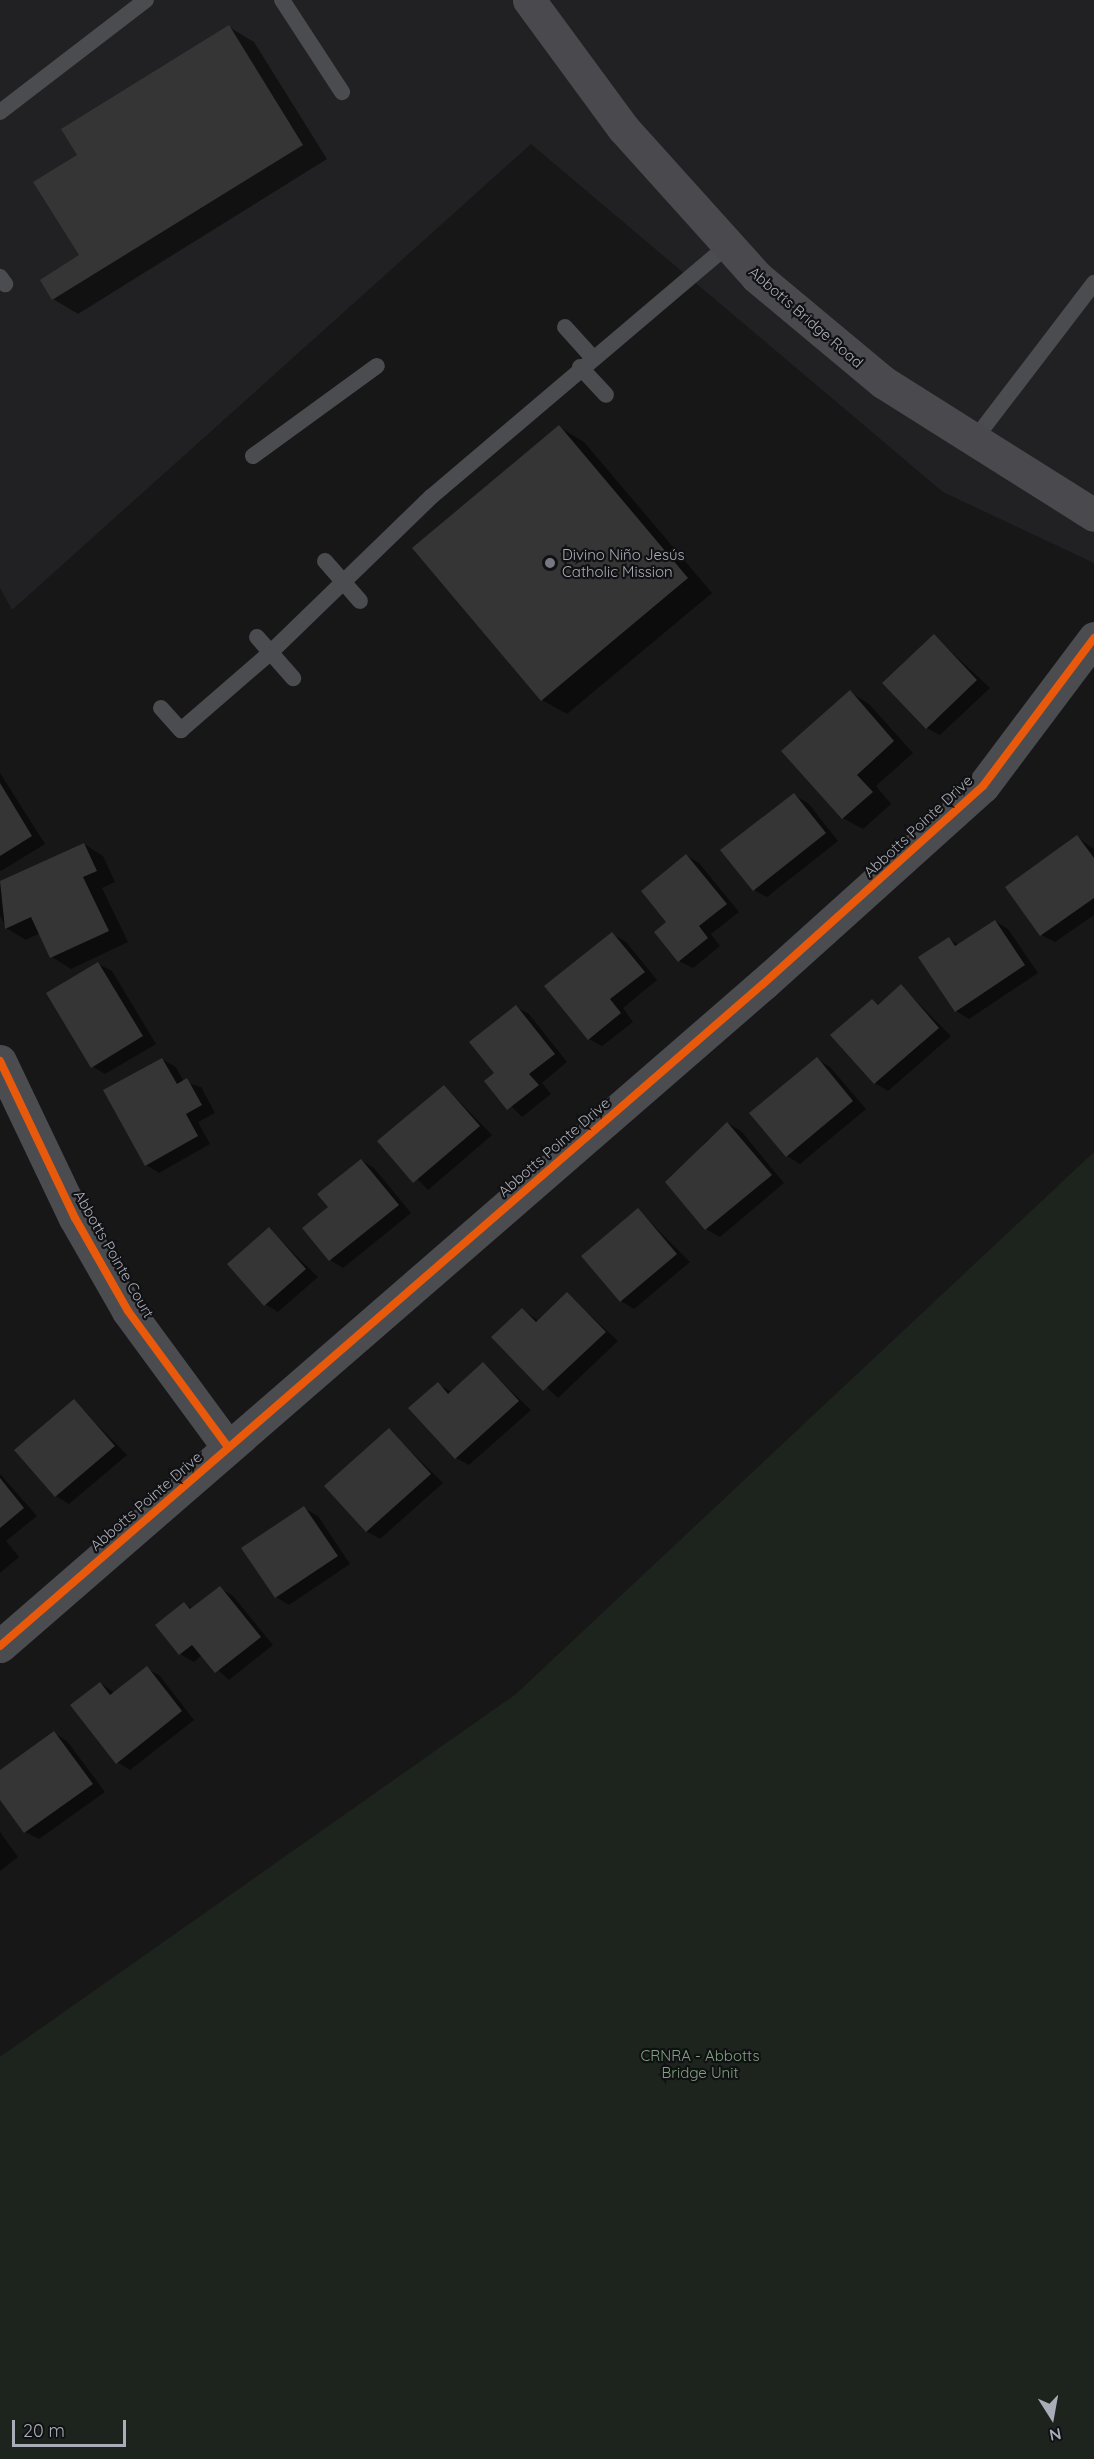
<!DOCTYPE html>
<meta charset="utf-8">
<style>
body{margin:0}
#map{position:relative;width:1094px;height:2459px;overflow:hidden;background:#171717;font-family:Quicksand,sans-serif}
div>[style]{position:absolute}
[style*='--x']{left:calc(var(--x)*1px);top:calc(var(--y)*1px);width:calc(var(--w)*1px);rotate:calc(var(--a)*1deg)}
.built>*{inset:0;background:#212123}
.green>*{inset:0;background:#1d241e}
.shadow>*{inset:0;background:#0007}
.building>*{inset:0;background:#353536}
.service>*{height:16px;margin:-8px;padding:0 8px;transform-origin:8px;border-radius:8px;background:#4b4c50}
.minor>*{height:33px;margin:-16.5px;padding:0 16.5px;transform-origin:16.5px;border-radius:16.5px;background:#4b4c50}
.secondary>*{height:33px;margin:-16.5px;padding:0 16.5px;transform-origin:16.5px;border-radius:16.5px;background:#4a4a4e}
.cycleway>*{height:8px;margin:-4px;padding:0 4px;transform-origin:4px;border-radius:4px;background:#e8590c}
.dots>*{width:16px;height:16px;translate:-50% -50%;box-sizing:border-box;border:3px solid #111113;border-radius:50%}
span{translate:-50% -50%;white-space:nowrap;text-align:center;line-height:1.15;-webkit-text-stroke:4.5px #111113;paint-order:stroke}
.street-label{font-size:15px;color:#a8adb8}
.poi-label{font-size:15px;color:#a8adb8}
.left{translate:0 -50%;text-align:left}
.park-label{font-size:15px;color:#7fa381}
.north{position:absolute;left:1022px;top:2387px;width:60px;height:60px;-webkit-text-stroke:4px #111113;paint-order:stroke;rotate:169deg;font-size:16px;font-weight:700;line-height:24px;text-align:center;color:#a8adb8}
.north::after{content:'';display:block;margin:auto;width:21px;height:27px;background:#a8adb8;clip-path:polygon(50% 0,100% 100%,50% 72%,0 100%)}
.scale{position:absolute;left:12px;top:2420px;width:114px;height:27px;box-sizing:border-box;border:3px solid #a8adb8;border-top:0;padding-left:8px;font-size:18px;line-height:21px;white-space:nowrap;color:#a8adb8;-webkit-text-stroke:4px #111113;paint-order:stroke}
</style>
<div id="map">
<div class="built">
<div style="clip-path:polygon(0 0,1094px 0,1094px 563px,943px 492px,531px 144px,12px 610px,0 588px)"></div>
</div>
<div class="green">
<div style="clip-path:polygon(1094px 1152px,1094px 2459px,0 2459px,0 2057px,516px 1694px)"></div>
</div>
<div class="shadow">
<div style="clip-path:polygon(229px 27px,254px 42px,327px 159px,78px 314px,53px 299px,42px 280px,81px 256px,79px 155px)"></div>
<div style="clip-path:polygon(559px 427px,584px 442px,712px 593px,567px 714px,542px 700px)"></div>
<div style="clip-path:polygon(934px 636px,990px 688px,940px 735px,927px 728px)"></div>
<div style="clip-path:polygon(850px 692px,869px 704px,913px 753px,876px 786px,891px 804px,863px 829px,843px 818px)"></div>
<div style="clip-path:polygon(0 773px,45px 844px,1px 871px,0 870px)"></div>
<div style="clip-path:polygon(794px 795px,808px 803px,838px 841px,767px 897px,754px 890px)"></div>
<div style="clip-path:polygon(1077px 837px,1094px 849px,1094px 915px,1055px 942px,1041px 935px)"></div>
<div style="clip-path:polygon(84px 844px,103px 856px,115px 882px,102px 888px,128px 942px,71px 969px,52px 957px,40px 933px,26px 940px,6px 928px,0 915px,0 883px)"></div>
<div style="clip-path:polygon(686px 855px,699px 863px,739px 912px,711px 934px,720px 946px,693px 968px,679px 961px,668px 922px)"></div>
<div style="clip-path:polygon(995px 921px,1008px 929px,1038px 973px,969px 1019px,956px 1011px,949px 939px,959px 945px)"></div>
<div style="clip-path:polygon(612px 934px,626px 942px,657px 980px,623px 1008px,633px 1022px,602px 1046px,589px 1039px)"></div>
<div style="clip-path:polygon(98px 964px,112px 971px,156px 1044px,105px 1074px,92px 1066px)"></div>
<div style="clip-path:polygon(901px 986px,951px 1036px,888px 1091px,875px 1083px,872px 1001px,880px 1005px)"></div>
<div style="clip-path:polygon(516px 1007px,529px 1014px,567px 1062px,542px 1083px,551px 1094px,522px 1117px,486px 1081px,496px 1073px)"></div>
<div style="clip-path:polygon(162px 1059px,176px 1067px,184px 1082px,201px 1087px,215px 1113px,198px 1122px,210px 1144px,159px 1173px,146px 1165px)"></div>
<div style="clip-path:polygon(817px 1059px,830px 1067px,866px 1109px,800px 1164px,787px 1156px)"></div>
<div style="clip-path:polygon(444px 1086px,492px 1135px,428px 1190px,380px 1141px)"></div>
<div style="clip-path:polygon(727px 1123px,741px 1131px,784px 1183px,720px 1237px,706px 1229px,703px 1144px)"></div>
<div style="clip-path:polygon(361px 1160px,374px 1168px,411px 1213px,343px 1268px,330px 1260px,330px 1207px)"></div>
<div style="clip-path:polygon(638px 1210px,690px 1262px,634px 1309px,621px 1301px)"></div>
<div style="clip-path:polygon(269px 1229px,318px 1277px,278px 1312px,265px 1304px)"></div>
<div style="clip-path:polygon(567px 1294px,618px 1341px,558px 1398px,494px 1337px,523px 1310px,539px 1321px)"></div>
<div style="clip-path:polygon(483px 1364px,531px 1410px,469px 1465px,456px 1458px,438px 1384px,452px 1392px)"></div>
<div style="clip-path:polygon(74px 1401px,127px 1455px,69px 1504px,56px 1496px)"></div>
<div style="clip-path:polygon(389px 1430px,443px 1483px,380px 1539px,366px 1531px)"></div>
<div style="clip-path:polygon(0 1474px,37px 1516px,6px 1541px,19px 1557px,0 1573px)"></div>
<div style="clip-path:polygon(304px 1508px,318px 1516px,350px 1564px,289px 1605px,276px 1597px)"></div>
<div style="clip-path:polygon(220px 1588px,233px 1596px,273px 1645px,229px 1680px,202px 1655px,194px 1662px,180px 1654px,157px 1626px,184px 1603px,193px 1609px)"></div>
<div style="clip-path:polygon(147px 1668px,160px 1676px,194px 1720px,130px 1770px,117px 1762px,100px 1683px,115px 1693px)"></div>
<div style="clip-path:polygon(54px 1733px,67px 1741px,105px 1792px,39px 1839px,25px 1832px,0 1797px,0 1771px)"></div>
<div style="clip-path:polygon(0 1832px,18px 1857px,0 1871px)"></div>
</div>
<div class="building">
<div style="clip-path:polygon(229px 25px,303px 145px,52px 300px,40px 280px,79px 255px,33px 182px,77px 155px,61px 129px)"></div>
<div style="clip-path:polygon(559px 425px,688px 578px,541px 701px,412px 548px)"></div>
<div style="clip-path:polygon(934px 634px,977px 680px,926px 729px,882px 683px)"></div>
<div style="clip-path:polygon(850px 690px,894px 741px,857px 775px,873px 792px,842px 819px,781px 751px)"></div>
<div style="clip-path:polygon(0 783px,32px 836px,0 856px)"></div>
<div style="clip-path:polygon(794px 793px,826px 833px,753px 891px,720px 850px)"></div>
<div style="clip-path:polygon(1077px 835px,1094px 858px,1094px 898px,1040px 936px,1005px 887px)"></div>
<div style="clip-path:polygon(84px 843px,97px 871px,83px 877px,109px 931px,50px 958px,31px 917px,5px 929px,0 881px)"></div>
<div style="clip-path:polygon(686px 854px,727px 904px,699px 926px,708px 938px,678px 962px,654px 932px,666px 922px,641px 891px)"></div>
<div style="clip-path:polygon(995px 920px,1025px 965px,955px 1012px,918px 957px,949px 937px,955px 946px)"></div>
<div style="clip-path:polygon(612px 932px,645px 972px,610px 999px,621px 1013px,588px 1040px,544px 986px)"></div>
<div style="clip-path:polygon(98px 962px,143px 1036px,91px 1068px,46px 993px)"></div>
<div style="clip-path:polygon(901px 984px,939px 1028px,874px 1084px,830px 1035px,872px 999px,878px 1005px)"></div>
<div style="clip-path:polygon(516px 1005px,555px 1054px,529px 1074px,539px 1085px,507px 1110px,484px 1081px,494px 1073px,469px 1042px)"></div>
<div style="clip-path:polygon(817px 1057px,853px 1101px,786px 1157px,749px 1113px)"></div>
<div style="clip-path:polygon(162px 1058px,177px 1084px,187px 1078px,202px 1105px,186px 1114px,198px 1136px,145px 1166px,103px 1090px)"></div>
<div style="clip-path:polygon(444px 1085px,480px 1126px,413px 1183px,377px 1141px)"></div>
<div style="clip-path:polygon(727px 1122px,772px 1175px,705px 1230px,665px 1182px)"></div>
<div style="clip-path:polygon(361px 1159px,399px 1205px,329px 1261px,302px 1228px,328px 1207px,317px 1194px)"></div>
<div style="clip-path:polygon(638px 1208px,677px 1254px,620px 1302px,581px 1256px)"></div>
<div style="clip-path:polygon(269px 1227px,306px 1269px,264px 1306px,227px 1264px)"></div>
<div style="clip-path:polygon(567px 1292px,606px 1332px,543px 1391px,491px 1337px,522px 1308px,536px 1322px)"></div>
<div style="clip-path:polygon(483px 1362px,519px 1401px,455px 1459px,408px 1408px,438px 1382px,448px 1394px)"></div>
<div style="clip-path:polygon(74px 1399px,115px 1446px,55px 1497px,14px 1450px)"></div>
<div style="clip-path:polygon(389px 1428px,431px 1474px,366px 1532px,324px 1486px)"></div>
<div style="clip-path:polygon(0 1478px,24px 1508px,0 1528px)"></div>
<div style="clip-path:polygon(304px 1506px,338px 1556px,275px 1598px,241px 1548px)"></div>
<div style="clip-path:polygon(220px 1586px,261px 1637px,215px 1673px,192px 1645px,179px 1655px,155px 1625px,184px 1602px,190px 1609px)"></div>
<div style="clip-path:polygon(147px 1666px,182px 1711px,116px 1764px,70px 1705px,100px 1682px,110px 1695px)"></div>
<div style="clip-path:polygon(54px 1731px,93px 1784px,24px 1833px,0 1800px,0 1770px)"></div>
</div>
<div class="service">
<div style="--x:282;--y:0;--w:110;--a:56.9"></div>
<div style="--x:0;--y:112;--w:184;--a:-37.5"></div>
<div style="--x:0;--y:277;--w:9;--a:54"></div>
<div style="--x:565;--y:327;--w:40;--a:48"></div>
<div style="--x:580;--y:367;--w:38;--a:47"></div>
<div style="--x:974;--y:440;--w:198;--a:-52.6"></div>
<div style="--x:253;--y:456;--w:153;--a:-36"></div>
<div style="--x:325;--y:561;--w:53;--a:48.8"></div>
<div style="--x:257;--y:637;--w:55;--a:48.7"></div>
<div style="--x:161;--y:708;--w:30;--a:48"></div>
<div style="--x:181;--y:730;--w:119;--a:-40.9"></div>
<div style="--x:271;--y:652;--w:223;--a:-44.1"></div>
<div style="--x:431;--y:497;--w:390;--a:-40.3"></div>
</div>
<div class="minor">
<div style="--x:0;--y:1061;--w:174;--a:64.5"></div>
<div style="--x:75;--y:1218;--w:107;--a:60.3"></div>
<div style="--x:128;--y:1311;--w:169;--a:53.7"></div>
<div style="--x:0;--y:1646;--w:1010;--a:-40.95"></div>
<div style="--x:763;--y:984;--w:296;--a:-42"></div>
<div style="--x:983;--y:786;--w:185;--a:-53.1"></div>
</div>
<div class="secondary">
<div style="--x:529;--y:0;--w:159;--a:53.7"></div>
<div style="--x:623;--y:128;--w:200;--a:48"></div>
<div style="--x:757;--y:277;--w:164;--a:39.8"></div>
<div style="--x:883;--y:382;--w:249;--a:32.2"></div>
</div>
<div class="cycleway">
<div style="--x:0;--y:1061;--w:174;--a:64.5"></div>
<div style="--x:75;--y:1218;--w:107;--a:60.3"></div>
<div style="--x:128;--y:1311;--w:169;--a:53.7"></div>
<div style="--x:0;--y:1646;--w:1010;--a:-40.95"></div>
<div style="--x:763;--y:984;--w:296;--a:-42"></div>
<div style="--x:983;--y:786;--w:185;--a:-53.1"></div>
</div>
<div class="dots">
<div style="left:550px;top:563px;background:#757880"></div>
</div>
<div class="street-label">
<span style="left:806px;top:317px;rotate:41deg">Abbotts Bridge Road</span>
<span style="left:918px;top:826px;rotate:-43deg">Abbotts Pointe Drive</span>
<span style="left:554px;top:1147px;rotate:-41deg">Abbotts Pointe Drive</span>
<span style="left:114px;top:1254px;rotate:60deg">Abbotts Pointe Court</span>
<span style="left:146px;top:1501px;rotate:-41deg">Abbotts Pointe Drive</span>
</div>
<div class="poi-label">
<span class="left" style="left:562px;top:563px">Divino Niño Jesús<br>Catholic Mission</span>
</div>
<div class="park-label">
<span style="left:700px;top:2064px">CRNRA - Abbotts<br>Bridge Unit</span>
</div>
<div class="north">N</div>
<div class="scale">20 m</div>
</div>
